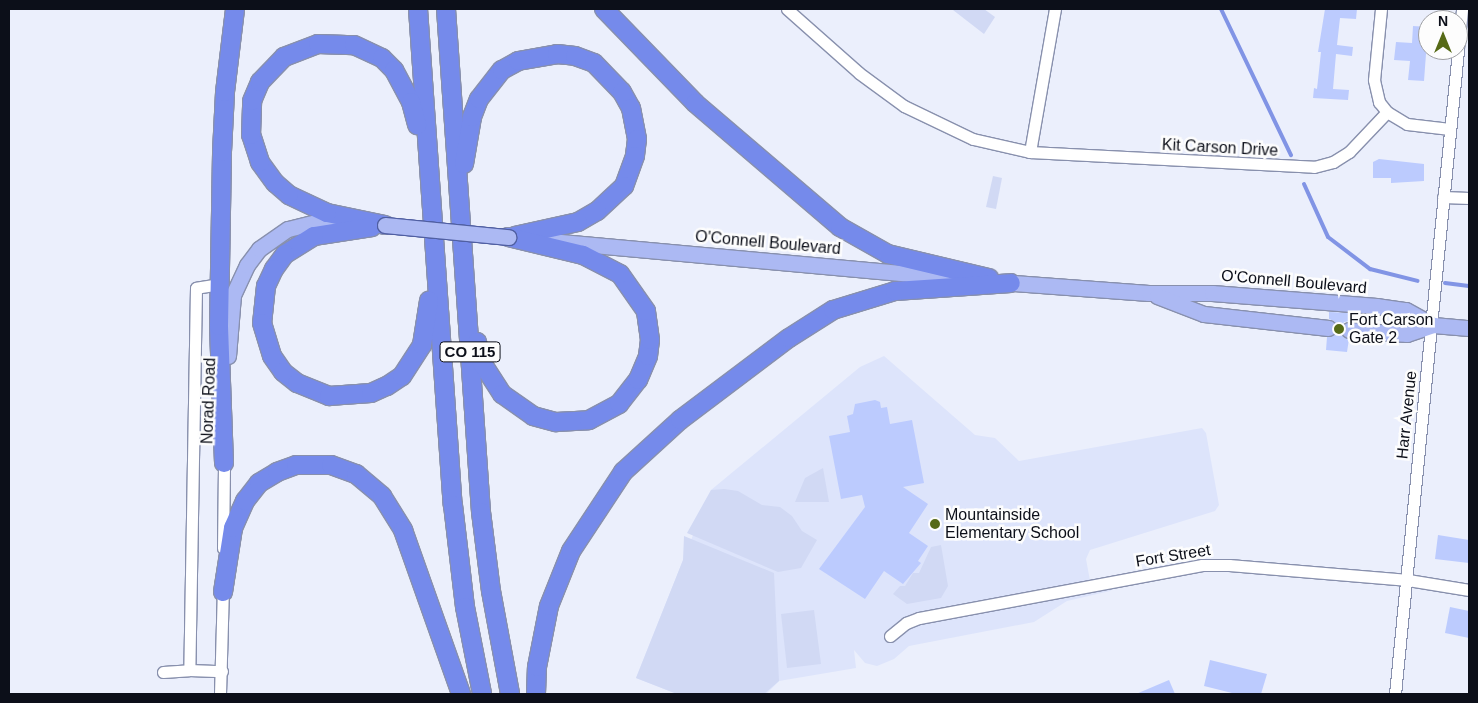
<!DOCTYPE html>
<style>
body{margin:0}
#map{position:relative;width:1478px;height:703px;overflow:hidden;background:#ebeffc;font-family:Arial,sans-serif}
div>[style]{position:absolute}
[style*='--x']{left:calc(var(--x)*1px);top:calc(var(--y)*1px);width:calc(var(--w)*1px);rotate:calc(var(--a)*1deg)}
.built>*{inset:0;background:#dde4fb}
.green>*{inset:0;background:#d1d9f4}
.stream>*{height:4px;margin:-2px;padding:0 2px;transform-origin:2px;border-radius:2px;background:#8194e5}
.building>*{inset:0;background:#bccbfe}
.roads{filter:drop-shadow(1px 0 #8890ad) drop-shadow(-1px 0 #8890ad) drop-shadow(0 1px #8890ad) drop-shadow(0 -1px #8890ad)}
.minor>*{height:11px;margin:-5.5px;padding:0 5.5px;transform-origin:5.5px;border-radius:5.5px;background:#fff}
.major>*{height:15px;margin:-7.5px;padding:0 7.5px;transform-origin:7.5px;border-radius:7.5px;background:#acb9f3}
.highway>*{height:18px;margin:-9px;padding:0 9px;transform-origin:9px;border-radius:9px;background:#758aeb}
.bridges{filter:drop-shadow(1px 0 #505fa2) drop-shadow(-1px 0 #505fa2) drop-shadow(0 1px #505fa2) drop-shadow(0 -1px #505fa2)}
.major-bridge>*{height:15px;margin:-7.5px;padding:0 7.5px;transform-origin:7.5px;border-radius:7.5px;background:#acb9f3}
.dots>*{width:14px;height:14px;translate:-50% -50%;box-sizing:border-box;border:2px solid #fdfdfd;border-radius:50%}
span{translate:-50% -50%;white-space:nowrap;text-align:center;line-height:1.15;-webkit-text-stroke:5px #fdfdfd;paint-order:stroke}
.shield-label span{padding:1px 4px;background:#fdfdfd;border:1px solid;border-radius:4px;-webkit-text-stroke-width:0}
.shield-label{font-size:15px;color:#0c0f19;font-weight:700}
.street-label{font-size:16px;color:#0c0f19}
.poi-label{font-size:16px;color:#0c0f19}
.left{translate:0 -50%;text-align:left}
.frame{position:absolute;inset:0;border:10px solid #0c0f19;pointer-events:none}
.north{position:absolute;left:1418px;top:10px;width:50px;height:50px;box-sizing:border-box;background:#fdfdfd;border:1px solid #9d9ea2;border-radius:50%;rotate:0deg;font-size:14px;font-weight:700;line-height:20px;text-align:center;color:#0c0f19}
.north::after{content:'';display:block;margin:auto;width:18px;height:22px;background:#566a17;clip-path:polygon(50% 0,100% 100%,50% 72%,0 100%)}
</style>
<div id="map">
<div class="built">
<div style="clip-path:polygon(884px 356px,975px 435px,995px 438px,1019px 461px,1202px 428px,1206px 433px,1219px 505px,1215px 511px,1090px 550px,1086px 559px,1091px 586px,1123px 580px,1110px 591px,1067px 601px,1034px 622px,909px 646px,894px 659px,877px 666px,865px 663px,854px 650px,856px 668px,779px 681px,766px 694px,677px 694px,636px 678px,711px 490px,860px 367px)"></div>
</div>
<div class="green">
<div style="clip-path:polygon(984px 9px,995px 17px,984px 34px,953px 10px)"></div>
<div style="clip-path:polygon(993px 176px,1002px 178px,996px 209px,986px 207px)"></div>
<div style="clip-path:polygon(823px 468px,829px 502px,795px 502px,805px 478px)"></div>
<div style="clip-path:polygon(724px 489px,738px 491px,762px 505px,780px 507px,792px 516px,802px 531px,817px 540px,801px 568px,778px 572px,687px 533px,711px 490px)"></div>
<div style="clip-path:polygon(684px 536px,774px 573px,779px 681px,764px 694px,677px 694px,636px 678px,683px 560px)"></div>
<div style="clip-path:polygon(941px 545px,948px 586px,941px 598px,907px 604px,893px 594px,900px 586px,905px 586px,913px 573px,919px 573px,931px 547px)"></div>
<div style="clip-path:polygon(814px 610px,821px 664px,787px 668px,781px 614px)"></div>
</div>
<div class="stream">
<div style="--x:1221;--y:9;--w:162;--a:64.4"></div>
<div style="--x:1304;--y:184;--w:58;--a:65.6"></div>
<div style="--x:1328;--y:237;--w:53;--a:37.3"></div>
<div style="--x:1370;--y:269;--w:49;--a:14"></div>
<div style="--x:1445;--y:283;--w:24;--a:7"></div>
</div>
<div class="building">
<div style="clip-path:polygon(1325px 9px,1357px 9px,1356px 19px,1340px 18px,1337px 45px,1353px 47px,1352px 56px,1336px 54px,1333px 89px,1349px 90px,1348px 100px,1313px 98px,1314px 88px,1317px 89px,1321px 52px,1318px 52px)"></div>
<div style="clip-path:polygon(1413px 26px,1428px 27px,1424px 81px,1408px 80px,1410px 61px,1394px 60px,1396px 42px,1412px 43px)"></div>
<div style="clip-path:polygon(1379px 159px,1424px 164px,1424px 181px,1391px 183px,1391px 178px,1373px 178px,1373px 162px)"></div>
<div style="clip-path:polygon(1329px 312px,1351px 313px,1350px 321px,1344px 322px,1340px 329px,1341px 335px,1349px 339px,1347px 352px,1326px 350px,1327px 337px,1335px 334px,1337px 329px,1334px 321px,1329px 319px)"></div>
<div style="clip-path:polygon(875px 400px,880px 402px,881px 408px,887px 407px,890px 424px,912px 420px,924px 483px,903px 487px,928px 504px,909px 533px,928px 546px,918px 561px,921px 563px,903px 584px,884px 571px,865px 599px,819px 569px,865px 507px,862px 495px,841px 499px,829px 436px,850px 432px,847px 416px,853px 414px,855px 404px)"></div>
<div style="clip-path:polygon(1438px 535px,1469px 540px,1469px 563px,1435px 559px)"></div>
<div style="clip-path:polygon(1450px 607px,1469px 611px,1469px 638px,1445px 633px)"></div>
<div style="clip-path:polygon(1210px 660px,1267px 674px,1261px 694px,1236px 694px,1204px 686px)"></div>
<div style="clip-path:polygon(1169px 680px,1175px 694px,1136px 694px)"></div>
</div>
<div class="roads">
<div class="minor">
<div style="--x:787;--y:9;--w:96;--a:41.6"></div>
<div style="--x:859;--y:73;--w:56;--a:36.3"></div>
<div style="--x:904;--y:106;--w:76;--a:25.6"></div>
<div style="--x:973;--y:139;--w:58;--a:12.8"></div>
<div style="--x:1030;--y:152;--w:284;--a:3"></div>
<div style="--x:1314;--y:167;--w:20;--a:-15"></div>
<div style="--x:1333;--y:162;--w:19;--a:-32"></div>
<div style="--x:1349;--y:152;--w:55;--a:-46.5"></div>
<div style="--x:1381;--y:9;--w:71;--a:95.6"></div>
<div style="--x:1374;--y:80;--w:23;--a:77"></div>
<div style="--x:1379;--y:102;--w:13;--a:51"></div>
<div style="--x:1387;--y:112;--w:23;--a:31"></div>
<div style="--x:1407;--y:124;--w:43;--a:6.6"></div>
<div style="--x:1458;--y:48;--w:39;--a:-84"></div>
<div style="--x:1030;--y:152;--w:145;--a:-80.1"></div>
<div style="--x:1443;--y:197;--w:26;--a:2"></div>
<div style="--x:220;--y:284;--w:24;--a:171"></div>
<div style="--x:196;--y:288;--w:382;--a:91"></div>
<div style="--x:189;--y:670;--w:33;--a:2"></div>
<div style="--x:223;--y:548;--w:85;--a:-89.3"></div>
<div style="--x:890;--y:636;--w:21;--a:-39"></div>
<div style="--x:906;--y:623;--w:14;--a:-21"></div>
<div style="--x:919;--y:618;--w:288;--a:-10.6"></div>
<div style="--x:1202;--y:565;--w:27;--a:0"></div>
<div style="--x:1229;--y:565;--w:180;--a:4.8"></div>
<div style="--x:1408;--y:580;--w:62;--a:9.3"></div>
<div style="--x:163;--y:672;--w:26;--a:-4"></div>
<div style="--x:220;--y:694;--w:107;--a:-88.4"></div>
<div style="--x:1395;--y:694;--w:647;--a:-84.41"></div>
</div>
<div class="major">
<div style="--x:549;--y:241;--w:420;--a:5.2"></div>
<div style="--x:1000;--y:282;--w:149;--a:4.2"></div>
<div style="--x:1149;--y:293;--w:63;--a:0"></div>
<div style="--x:1212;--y:293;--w:165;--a:4.5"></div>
<div style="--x:1376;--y:306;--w:30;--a:8"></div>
<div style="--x:1406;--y:310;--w:31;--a:29"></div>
<div style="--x:1157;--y:296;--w:50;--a:21"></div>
<div style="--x:1204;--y:314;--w:125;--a:6.4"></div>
<div style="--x:1349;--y:330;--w:58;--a:3.9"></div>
<div style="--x:1407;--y:334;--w:28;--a:-19"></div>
<div style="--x:1433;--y:325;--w:36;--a:5"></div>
<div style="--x:228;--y:356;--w:61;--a:-85.3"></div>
<div style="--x:233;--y:295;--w:33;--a:-65"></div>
<div style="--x:247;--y:265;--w:20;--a:-53"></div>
<div style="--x:259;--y:249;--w:35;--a:-35"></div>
<div style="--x:288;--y:229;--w:32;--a:-14"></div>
<div style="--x:319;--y:221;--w:24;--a:0"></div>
</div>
<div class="highway">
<div style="--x:418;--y:9;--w:497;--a:86"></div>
<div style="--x:453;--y:505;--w:103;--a:83.3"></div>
<div style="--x:465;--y:607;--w:89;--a:78.9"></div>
<div style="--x:446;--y:9;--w:504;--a:86.02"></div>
<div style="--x:481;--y:512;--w:80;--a:82.8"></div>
<div style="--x:491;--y:591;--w:105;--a:79.5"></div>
<div style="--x:604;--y:9;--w:131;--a:45.9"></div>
<div style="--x:695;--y:103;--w:191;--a:40.5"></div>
<div style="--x:840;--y:227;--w:55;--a:29.4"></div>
<div style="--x:888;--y:254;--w:104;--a:13.4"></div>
<div style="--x:464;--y:164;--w:48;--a:-80.3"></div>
<div style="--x:472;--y:117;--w:19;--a:-69"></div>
<div style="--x:479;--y:99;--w:37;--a:-52"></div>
<div style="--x:502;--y:70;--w:18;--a:-29"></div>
<div style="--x:518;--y:61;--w:40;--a:-10"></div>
<div style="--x:557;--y:54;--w:18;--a:6"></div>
<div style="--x:575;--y:56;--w:20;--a:20"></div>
<div style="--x:594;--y:63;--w:40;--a:46"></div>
<div style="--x:622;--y:92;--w:18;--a:61"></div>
<div style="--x:631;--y:108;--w:32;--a:79"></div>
<div style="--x:637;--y:139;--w:17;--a:97"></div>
<div style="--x:635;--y:156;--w:32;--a:110"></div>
<div style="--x:624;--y:186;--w:37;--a:137"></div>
<div style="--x:597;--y:211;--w:22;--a:150"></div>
<div style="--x:578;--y:222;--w:65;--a:167.5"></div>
<div style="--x:385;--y:225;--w:59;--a:-168.3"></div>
<div style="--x:327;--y:213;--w:42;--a:-154.7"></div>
<div style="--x:289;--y:195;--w:18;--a:-139"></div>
<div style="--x:275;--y:183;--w:26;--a:-126"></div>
<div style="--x:260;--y:162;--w:28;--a:-108"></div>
<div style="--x:251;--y:135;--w:34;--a:-88"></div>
<div style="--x:252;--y:101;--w:21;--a:-67"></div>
<div style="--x:260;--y:82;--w:35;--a:-46"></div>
<div style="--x:284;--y:57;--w:36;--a:-21"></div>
<div style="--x:318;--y:44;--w:36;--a:2"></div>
<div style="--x:354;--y:45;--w:31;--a:25"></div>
<div style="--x:382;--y:58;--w:17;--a:45"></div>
<div style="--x:394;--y:70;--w:36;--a:62"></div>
<div style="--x:411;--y:102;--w:24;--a:75"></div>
<div style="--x:372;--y:227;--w:59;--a:171.2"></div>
<div style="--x:314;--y:236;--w:34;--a:148"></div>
<div style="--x:285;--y:254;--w:19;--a:126"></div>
<div style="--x:274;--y:269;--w:19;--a:115"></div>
<div style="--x:266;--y:286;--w:37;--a:96"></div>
<div style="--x:262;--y:323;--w:34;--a:73"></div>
<div style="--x:272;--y:356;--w:19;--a:55"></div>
<div style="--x:283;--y:372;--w:18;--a:38"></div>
<div style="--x:297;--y:383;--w:35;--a:22"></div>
<div style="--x:329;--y:396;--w:42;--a:-4.1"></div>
<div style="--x:371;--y:393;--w:17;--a:-24"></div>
<div style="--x:387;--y:386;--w:18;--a:-34"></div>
<div style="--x:402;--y:376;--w:37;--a:-57"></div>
<div style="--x:422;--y:345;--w:45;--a:-81"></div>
<div style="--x:477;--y:342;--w:22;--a:77"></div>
<div style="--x:482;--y:363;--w:37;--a:57"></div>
<div style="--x:502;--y:394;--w:38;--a:35"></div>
<div style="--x:533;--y:416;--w:24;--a:15"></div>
<div style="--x:556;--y:422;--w:33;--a:-3"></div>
<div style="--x:589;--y:420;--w:34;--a:-28"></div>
<div style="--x:619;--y:404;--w:31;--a:-52"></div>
<div style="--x:638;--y:380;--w:26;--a:-67"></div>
<div style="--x:648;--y:356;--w:16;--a:-83"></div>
<div style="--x:650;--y:340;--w:29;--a:-98"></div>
<div style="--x:646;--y:311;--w:45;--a:-125.1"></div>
<div style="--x:620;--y:274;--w:42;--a:-152.8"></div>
<div style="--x:583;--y:255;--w:77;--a:-166.5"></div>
<div style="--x:224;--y:463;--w:137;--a:-92.1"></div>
<div style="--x:219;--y:326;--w:174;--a:-89"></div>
<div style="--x:222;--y:152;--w:60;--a:-87.1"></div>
<div style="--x:225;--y:92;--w:84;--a:-83.1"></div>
<div style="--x:223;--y:592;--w:65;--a:-81.1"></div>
<div style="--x:233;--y:528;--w:30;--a:-66"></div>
<div style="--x:245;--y:501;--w:23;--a:-52"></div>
<div style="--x:259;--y:483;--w:21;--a:-31"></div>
<div style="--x:277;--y:472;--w:20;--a:-20"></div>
<div style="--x:296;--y:465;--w:35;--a:0"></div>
<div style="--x:331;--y:465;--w:27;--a:20"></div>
<div style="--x:356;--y:474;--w:34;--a:40"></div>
<div style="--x:382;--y:496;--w:40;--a:58"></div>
<div style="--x:403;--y:530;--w:174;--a:70.5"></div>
<div style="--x:536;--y:694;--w:27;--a:-88"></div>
<div style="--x:537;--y:667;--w:62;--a:-78.9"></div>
<div style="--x:549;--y:606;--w:59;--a:-68.2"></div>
<div style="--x:571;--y:551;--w:95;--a:-56.6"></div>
<div style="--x:623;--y:472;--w:77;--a:-42.4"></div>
<div style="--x:680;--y:420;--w:136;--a:-37"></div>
<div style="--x:789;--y:338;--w:52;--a:-32.5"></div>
<div style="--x:833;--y:310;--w:65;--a:-17"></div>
<div style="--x:895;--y:291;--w:116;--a:-3.9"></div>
</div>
</div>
<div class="bridges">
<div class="major-bridge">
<div style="--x:385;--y:225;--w:124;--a:5.6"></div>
</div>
</div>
<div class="dots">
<div style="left:1339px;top:329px;background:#566a17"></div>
<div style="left:935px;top:524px;background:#566a17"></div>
</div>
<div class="shield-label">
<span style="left:470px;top:352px">CO 115</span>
</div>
<div class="street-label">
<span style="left:1220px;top:148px;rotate:3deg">Kit Carson Drive</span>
<span style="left:768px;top:243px;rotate:5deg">O'Connell Boulevard</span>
<span style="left:1294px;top:282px;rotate:5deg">O'Connell Boulevard</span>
<span style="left:209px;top:401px;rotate:-88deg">Norad Road</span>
<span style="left:1407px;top:415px;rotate:-84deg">Harr Avenue</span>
<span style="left:1173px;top:556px;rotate:-9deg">Fort Street</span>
</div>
<div class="poi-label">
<span class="left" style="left:1349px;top:329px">Fort Carson<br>Gate 2</span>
<span class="left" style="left:945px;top:524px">Mountainside<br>Elementary School</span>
</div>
<div class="frame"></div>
<div class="north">N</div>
</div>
